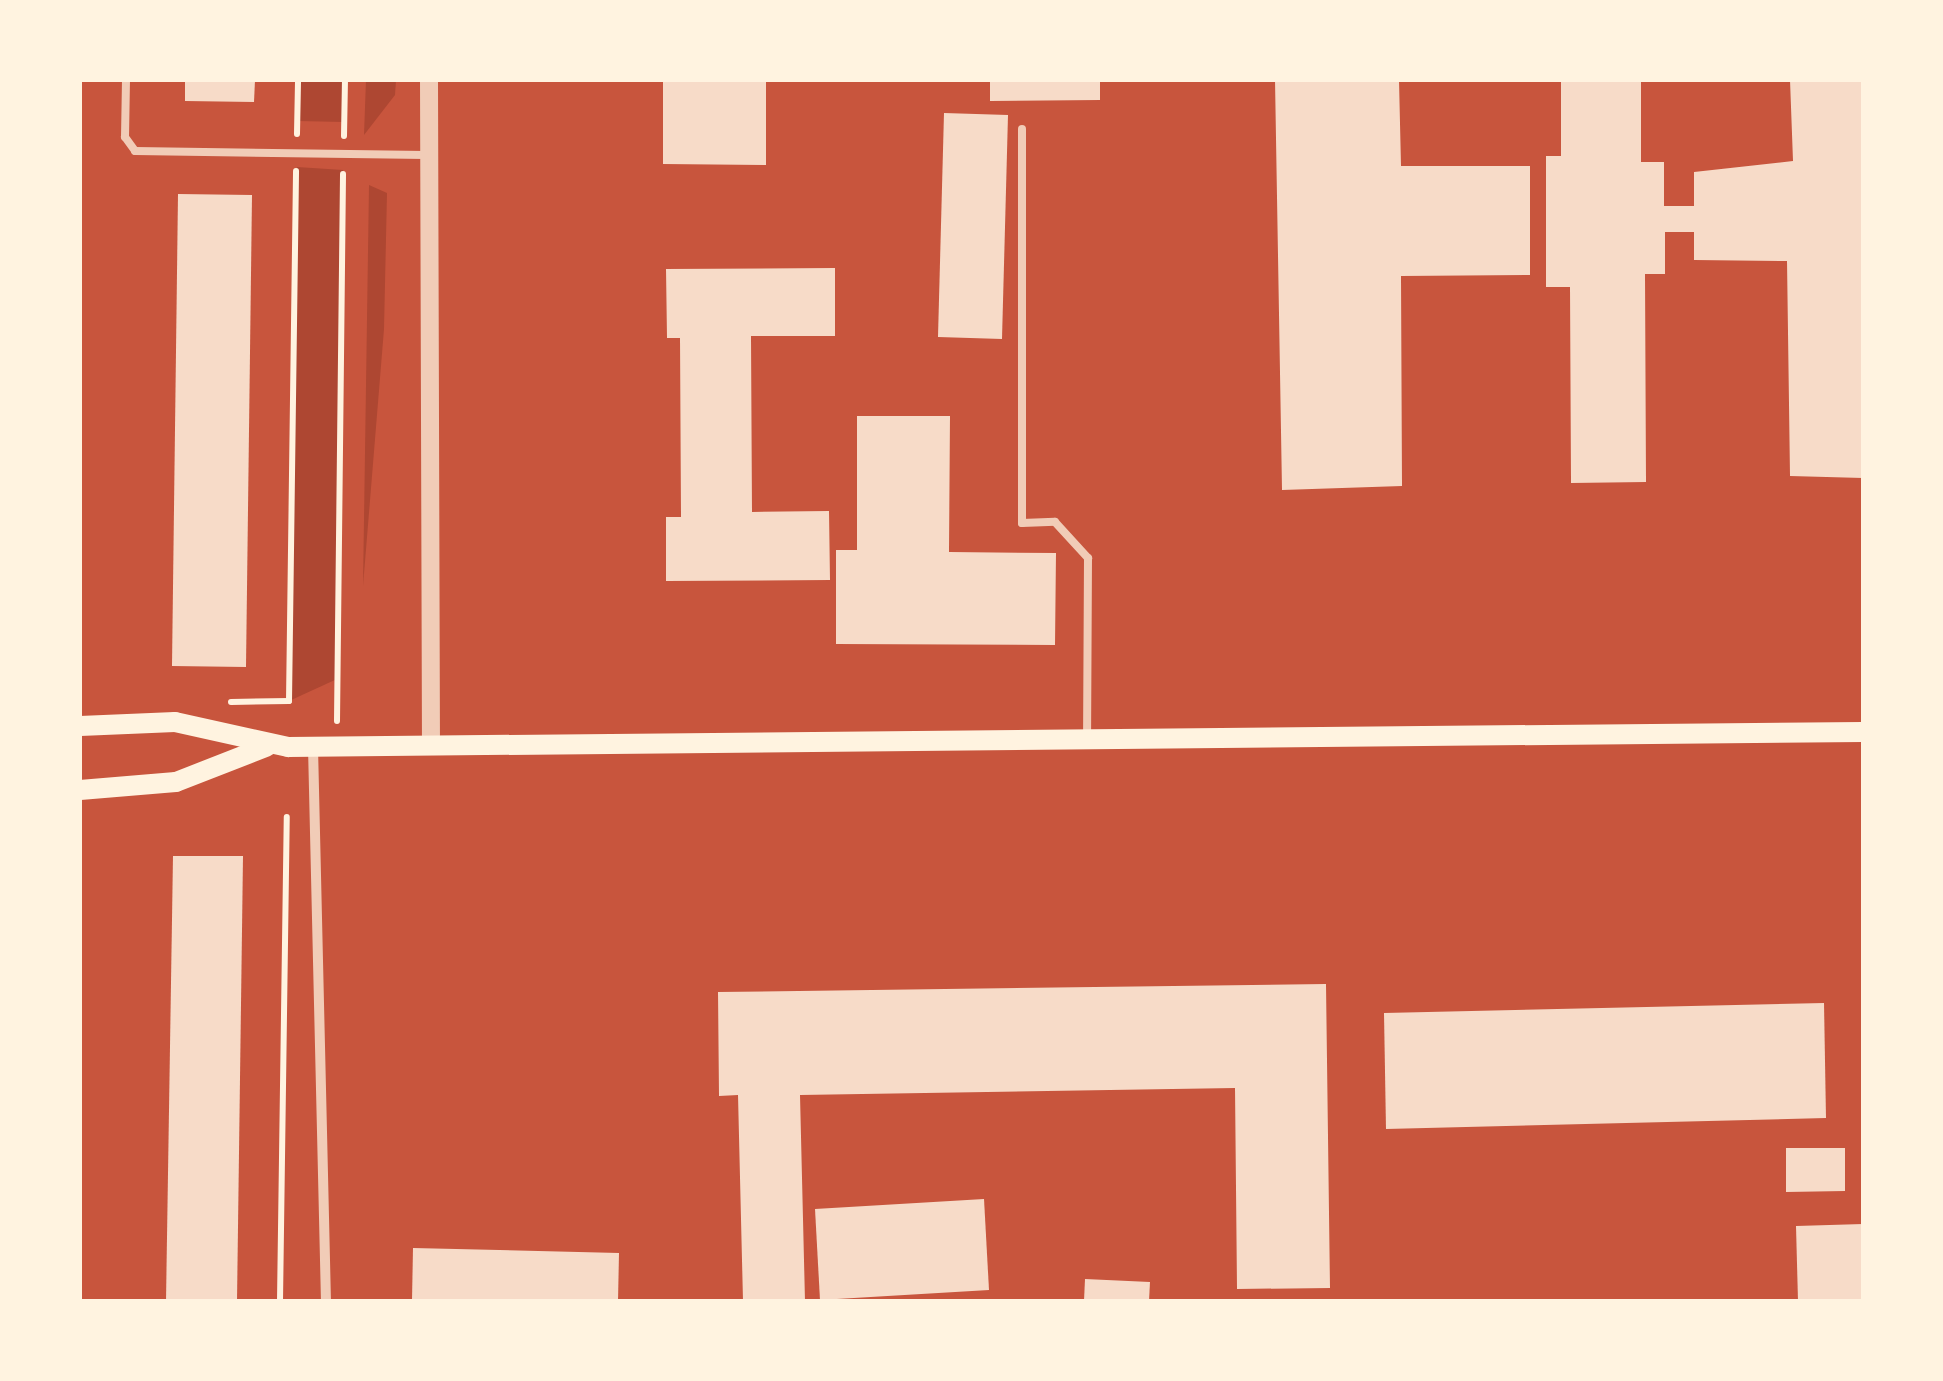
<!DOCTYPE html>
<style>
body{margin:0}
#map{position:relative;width:1943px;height:1381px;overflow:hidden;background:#c8553d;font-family:"Nunito Sans",sans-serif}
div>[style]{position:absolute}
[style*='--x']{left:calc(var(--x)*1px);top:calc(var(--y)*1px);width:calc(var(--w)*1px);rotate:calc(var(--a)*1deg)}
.green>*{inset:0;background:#ae4732}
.building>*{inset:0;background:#f7dbc8}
.path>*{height:6px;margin:-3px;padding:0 3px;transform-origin:3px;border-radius:3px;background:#fff3e0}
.service>*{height:8px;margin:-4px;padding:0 4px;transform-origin:4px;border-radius:4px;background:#f1ccb7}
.minor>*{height:10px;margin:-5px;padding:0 5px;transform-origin:5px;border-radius:5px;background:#f1ccb7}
.tertiary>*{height:18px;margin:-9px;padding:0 9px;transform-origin:9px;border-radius:9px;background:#f1ccb7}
.secondary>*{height:20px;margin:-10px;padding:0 10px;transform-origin:10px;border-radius:10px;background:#fff3e0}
span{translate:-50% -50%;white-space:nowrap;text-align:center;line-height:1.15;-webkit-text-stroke:10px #fff3e0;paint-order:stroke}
.frame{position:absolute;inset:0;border:82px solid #fff3e0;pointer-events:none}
</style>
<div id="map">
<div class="green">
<div style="clip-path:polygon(298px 80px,345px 80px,344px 122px,297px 121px)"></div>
<div style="clip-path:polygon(366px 80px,396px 80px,395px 95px,364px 135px)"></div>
<div style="clip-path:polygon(297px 167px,343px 170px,337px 679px,289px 701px)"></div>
<div style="clip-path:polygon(369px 185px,387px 193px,384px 329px,363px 586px)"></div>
</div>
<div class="building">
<div style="clip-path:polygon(185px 80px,255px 80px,254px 102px,185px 101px)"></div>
<div style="clip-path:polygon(663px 80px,766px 80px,766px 165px,663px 164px)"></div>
<div style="clip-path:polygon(990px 80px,1100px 80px,1100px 100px,990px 101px)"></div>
<div style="clip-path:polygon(1275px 80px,1399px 80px,1401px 166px,1530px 166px,1530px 275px,1401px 276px,1402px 486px,1282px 490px)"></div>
<div style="clip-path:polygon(1561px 80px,1641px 80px,1641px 162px,1664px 162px,1664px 206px,1694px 206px,1694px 172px,1793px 161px,1790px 80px,1863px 80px,1863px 478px,1790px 476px,1787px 261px,1694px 260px,1694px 232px,1665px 232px,1665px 274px,1645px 274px,1646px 482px,1571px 483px,1570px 287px,1546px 287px,1546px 156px,1561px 156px)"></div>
<div style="clip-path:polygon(944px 113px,1008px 115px,1002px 339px,938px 337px)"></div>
<div style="clip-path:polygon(178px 194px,252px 195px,246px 667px,172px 666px)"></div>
<div style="clip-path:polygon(835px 268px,835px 336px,751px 336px,752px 512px,829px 511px,830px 580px,666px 581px,666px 517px,681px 517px,680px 338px,667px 338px,666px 269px)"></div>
<div style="clip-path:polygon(857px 416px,950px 416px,949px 552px,1056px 553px,1055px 645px,836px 644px,836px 550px,857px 550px)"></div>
<div style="clip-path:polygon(173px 856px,243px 856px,237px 1301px,166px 1301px)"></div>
<div style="clip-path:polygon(1326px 984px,1330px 1288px,1237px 1289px,1235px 1088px,800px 1095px,805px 1301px,743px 1301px,738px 1095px,719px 1096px,718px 992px)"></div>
<div style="clip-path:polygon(1824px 1003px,1826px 1118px,1386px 1129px,1384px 1013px)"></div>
<div style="clip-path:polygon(1786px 1148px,1845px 1148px,1845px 1191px,1786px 1192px)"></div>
<div style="clip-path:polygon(984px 1199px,989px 1290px,820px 1300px,815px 1209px)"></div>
<div style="clip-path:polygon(1863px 1224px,1863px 1301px,1798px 1301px,1796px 1226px)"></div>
<div style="clip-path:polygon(413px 1248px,619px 1253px,618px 1301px,412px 1301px)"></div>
<div style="clip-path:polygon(1085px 1279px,1150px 1282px,1149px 1301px,1084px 1301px)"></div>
</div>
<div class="path">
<div style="--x:297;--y:134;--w:54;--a:-88.9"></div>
<div style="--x:344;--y:136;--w:56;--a:-89"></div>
<div style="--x:231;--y:702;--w:58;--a:-1"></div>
<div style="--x:289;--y:701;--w:530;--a:-89.24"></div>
<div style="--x:337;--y:721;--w:547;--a:-89.37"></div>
<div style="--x:280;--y:1301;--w:484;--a:-89.2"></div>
</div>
<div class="service">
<div style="--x:126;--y:80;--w:57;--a:91"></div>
<div style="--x:125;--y:137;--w:17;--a:54"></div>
<div style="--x:135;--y:151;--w:291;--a:0.8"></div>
<div style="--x:1022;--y:129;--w:394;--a:90"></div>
<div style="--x:1022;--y:523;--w:33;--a:-2"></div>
<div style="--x:1055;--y:522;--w:49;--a:47.5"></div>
<div style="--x:1088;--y:558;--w:180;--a:90.3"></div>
</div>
<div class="minor">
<div style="--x:313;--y:747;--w:554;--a:88.66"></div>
</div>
<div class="tertiary">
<div style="--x:429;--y:80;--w:665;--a:89.83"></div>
</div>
<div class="secondary">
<div style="--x:80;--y:726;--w:95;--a:-2.4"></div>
<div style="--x:175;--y:722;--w:116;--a:12.5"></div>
<div style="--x:288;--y:747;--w:1575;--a:-0.55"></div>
<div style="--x:80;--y:790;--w:96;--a:-4.8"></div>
<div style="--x:176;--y:782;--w:97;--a:-21.3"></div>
</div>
<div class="frame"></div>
</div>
